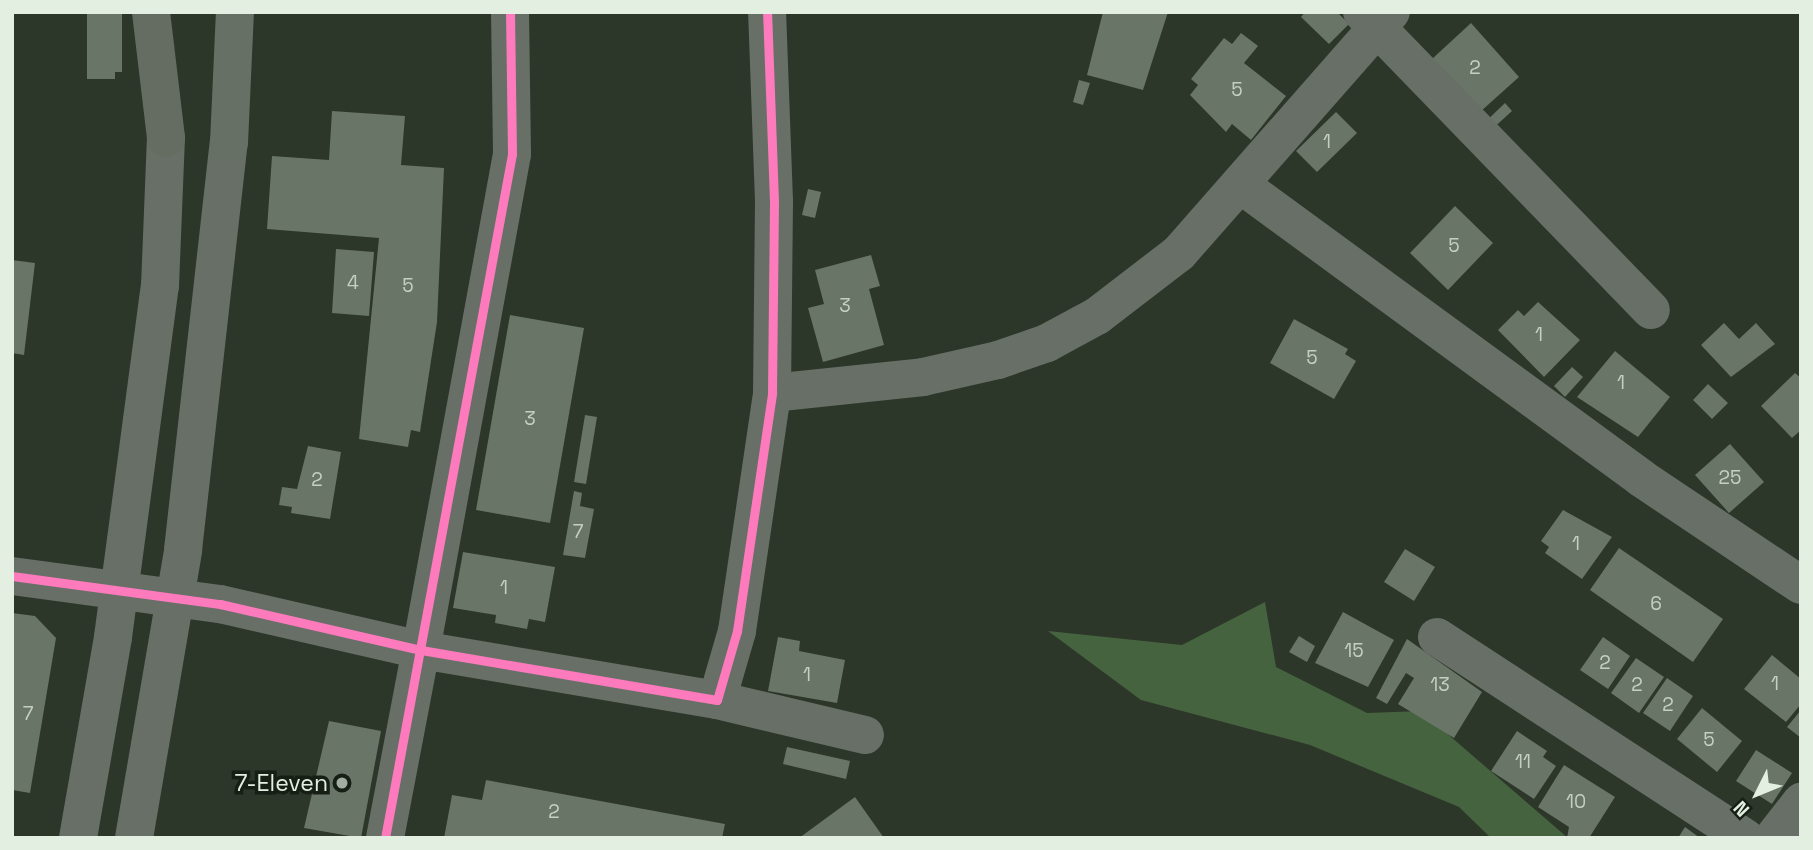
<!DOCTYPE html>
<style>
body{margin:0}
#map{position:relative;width:1813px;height:850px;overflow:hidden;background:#2c3629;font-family:"Space Grotesk",sans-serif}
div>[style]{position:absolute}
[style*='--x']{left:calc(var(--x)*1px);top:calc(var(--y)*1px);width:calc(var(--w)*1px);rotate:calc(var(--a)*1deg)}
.green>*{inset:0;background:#46633f}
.building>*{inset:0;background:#697566}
.minor>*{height:38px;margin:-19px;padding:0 19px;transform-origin:19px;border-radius:19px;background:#686f66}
.tertiary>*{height:38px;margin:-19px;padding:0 19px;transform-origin:19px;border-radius:19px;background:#686f66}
.primary>*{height:38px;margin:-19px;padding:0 19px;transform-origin:19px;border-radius:19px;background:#677064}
.motorway>*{height:38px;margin:-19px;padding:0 19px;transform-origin:19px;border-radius:19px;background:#656d63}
.cycleway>*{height:9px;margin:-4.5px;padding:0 4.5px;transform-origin:4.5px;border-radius:4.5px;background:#fd7abc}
.dots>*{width:19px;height:19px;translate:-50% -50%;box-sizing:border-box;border:4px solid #171f15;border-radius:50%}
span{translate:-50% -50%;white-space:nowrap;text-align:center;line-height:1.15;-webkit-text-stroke:7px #171f15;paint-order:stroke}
.number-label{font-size:19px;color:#c4d0c2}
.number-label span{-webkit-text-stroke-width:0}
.poi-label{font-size:23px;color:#e3efe0}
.right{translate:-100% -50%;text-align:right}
.frame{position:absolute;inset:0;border:14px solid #e3efe0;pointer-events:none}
.north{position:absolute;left:1722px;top:759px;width:70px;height:70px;-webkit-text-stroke:5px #171f15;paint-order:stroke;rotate:227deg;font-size:19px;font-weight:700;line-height:28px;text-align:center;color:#e3efe0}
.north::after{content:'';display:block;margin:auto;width:24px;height:32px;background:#e3efe0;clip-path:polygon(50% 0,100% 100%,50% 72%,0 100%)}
</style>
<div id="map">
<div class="green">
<div style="clip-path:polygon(1265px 602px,1276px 667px,1367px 713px,1421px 711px,1568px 838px,1491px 838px,1459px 807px,1310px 745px,1141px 700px,1048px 631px,1182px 645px)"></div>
</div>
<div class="building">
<div style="clip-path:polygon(87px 12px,122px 12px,122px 72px,115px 72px,115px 79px,87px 79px)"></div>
<div style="clip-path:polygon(1103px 12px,1168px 12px,1143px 90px,1087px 75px)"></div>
<div style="clip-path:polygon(1305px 12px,1337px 12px,1349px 24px,1329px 44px,1301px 17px)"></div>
<div style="clip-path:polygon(1471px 23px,1519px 77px,1480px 112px,1432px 59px)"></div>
<div style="clip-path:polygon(1241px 33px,1258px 46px,1244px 63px,1286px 96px,1251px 140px,1232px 124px,1226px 132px,1190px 95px,1198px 85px,1191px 79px,1224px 38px,1232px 44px)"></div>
<div style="clip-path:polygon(1079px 80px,1090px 83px,1083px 105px,1073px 102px)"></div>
<div style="clip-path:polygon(1505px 103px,1512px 111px,1489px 132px,1482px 125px)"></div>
<div style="clip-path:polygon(332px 111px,405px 116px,401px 165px,444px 168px,437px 322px,420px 432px,411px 430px,408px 447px,359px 439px,379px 238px,267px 229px,272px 156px,329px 160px)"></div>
<div style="clip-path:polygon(1336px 112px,1357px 133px,1317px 172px,1296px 151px)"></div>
<div style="clip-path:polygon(808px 189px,821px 192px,815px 218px,802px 215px)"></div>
<div style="clip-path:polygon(1455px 206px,1493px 243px,1448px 290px,1410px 253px)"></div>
<div style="clip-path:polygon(336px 249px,374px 252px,369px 316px,332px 313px)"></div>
<div style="clip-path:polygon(871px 255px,880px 286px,869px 289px,884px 345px,823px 362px,808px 308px,824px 304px,815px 270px)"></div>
<div style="clip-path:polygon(12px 260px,35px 263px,24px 355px,12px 353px)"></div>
<div style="clip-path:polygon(1538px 302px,1580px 340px,1544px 377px,1498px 330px,1518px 310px,1524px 316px)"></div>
<div style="clip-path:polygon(510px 315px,584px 328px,550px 523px,476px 510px)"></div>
<div style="clip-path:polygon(1294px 319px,1348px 349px,1345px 354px,1356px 361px,1334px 399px,1270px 363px)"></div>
<div style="clip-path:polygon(1724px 323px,1739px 339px,1756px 323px,1775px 344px,1731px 377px,1701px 345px)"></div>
<div style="clip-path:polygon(1615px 351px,1670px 397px,1638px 437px,1577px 397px)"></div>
<div style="clip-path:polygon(1572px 367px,1583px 377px,1565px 397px,1554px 386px)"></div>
<div style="clip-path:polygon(1795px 373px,1801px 378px,1801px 430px,1792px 438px,1761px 406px)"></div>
<div style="clip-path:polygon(1708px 384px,1728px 403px,1712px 419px,1693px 400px)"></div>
<div style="clip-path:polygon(585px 415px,597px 417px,586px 484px,574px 482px)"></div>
<div style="clip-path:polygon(1730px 444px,1764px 482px,1729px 513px,1695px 475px)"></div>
<div style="clip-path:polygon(308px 446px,341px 452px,330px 519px,291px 513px,292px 507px,279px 505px,282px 487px,297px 489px)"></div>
<div style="clip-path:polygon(574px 491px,582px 493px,580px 506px,594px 509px,585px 558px,563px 555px)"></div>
<div style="clip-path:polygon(1563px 510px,1612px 537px,1582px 579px,1545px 553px,1549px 547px,1541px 541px)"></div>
<div style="clip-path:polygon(1619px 548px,1723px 619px,1693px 662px,1590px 590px)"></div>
<div style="clip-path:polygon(1405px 549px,1435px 567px,1414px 601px,1384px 582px)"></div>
<div style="clip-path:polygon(463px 552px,555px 567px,545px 622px,529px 619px,527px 629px,495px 623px,496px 615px,453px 608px)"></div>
<div style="clip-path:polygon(1343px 612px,1394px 640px,1368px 687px,1315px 663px)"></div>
<div style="clip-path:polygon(12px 613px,35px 616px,56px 638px,30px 793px,12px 790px)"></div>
<div style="clip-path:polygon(1299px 636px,1315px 646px,1307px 662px,1289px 652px)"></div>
<div style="clip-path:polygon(778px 637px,800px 641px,799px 651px,845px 660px,837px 703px,768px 691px)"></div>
<div style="clip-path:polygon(1603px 637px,1630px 656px,1608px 689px,1580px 670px)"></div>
<div style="clip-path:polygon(1407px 639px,1482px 692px,1454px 738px,1398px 704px,1414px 678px,1406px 673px,1387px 704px,1376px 698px)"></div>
<div style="clip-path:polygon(1772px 655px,1801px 679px,1801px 704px,1786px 722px,1744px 689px)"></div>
<div style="clip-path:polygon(1636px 658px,1664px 677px,1639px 713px,1611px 693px)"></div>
<div style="clip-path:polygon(1667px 678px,1693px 696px,1670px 731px,1643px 713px)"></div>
<div style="clip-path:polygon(1702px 708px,1742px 741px,1717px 772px,1677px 739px)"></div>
<div style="clip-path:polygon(1801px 710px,1801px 738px,1787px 727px)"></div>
<div style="clip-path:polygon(329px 721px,381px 731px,361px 838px,304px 828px)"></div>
<div style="clip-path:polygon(1517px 731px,1547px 751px,1543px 757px,1556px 766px,1534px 799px,1491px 771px)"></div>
<div style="clip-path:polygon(787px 747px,850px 761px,846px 779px,783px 764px)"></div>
<div style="clip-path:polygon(1756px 750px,1792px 773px,1772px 804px,1736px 781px)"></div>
<div style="clip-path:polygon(1564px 765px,1615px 797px,1589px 838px,1567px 838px,1569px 827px,1538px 807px)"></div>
<div style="clip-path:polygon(486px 780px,725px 824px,722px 838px,444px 838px,452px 795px,482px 800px)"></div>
<div style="clip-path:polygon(855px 797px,884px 838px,799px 838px)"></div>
<div style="clip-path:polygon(1685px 827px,1700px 838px,1678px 838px)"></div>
</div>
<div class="minor">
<div style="--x:1362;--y:12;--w:415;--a:45.9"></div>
<div style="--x:1241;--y:185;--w:496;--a:36.2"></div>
<div style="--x:1641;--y:478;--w:192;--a:33.8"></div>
<div style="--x:772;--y:393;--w:152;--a:-6"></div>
<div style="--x:923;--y:377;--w:77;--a:-12.8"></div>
<div style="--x:998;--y:360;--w:52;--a:-19.1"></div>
<div style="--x:1047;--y:343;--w:57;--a:-28.4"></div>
<div style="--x:1097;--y:316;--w:103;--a:-37.5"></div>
<div style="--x:1179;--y:253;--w:321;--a:-48.7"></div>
<div style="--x:1437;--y:637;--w:368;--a:33.1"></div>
<div style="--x:717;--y:700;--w:152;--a:13.3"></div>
<div style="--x:385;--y:838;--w:191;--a:-79.2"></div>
<div style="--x:1773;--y:838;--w:46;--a:-52.1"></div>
</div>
<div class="tertiary">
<div style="--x:12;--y:576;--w:210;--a:7.7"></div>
<div style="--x:220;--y:604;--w:206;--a:12.9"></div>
<div style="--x:421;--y:650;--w:300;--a:9.6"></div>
<div style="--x:717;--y:700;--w:72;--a:-73.8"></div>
<div style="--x:737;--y:631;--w:241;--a:-81.6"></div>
<div style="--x:772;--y:393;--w:192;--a:-89.4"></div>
<div style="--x:774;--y:201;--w:189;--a:-92.1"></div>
<div style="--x:421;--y:650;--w:504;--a:-79.6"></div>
<div style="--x:512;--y:154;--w:142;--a:-90.8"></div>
<div style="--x:78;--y:838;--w:204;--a:-80.1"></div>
<div style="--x:113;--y:637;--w:354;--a:-82.4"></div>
<div style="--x:160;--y:286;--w:148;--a:-87.7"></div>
<div style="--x:134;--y:838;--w:292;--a:-80.3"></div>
<div style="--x:183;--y:550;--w:410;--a:-83.6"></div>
</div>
<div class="primary">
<div style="--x:229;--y:143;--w:131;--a:-87.4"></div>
</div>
<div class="motorway">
<div style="--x:151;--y:12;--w:127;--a:83.2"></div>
</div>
<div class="cycleway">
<div style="--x:12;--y:576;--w:210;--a:7.7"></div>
<div style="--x:220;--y:604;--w:206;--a:12.9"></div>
<div style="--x:421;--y:650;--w:300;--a:9.6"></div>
<div style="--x:717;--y:700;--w:72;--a:-73.8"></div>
<div style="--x:737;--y:631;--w:241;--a:-81.6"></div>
<div style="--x:772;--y:393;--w:192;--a:-89.4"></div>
<div style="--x:774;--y:201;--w:189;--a:-92.1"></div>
<div style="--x:385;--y:838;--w:696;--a:-79.48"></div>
<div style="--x:512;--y:154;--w:142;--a:-90.8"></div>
</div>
<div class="dots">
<div style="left:342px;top:783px;background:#a3aea0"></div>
</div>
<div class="number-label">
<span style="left:1475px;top:68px">2</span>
<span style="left:1237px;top:90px">5</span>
<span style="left:1327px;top:142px">1</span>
<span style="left:1454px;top:246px">5</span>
<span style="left:353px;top:283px">4</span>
<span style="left:408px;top:286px">5</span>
<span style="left:845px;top:306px">3</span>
<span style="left:1539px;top:335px">1</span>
<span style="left:1312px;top:358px">5</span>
<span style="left:1621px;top:383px">1</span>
<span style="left:530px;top:419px">3</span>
<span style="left:1730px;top:478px">25</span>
<span style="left:317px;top:480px">2</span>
<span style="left:578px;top:532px">7</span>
<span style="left:1576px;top:544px">1</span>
<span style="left:504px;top:588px">1</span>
<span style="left:1656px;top:604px">6</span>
<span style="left:1354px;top:651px">15</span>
<span style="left:1605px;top:663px">2</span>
<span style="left:807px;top:675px">1</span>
<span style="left:1775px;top:684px">1</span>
<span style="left:1440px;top:685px">13</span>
<span style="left:1637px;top:685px">2</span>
<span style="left:1668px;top:705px">2</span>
<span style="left:28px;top:714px">7</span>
<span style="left:1709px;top:740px">5</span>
<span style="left:1523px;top:762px">11</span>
<span style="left:1576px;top:802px">10</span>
<span style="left:554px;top:812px">2</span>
</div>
<div class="poi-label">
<span class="right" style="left:328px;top:783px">7-Eleven</span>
</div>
<div class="frame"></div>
<div class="north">N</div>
</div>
